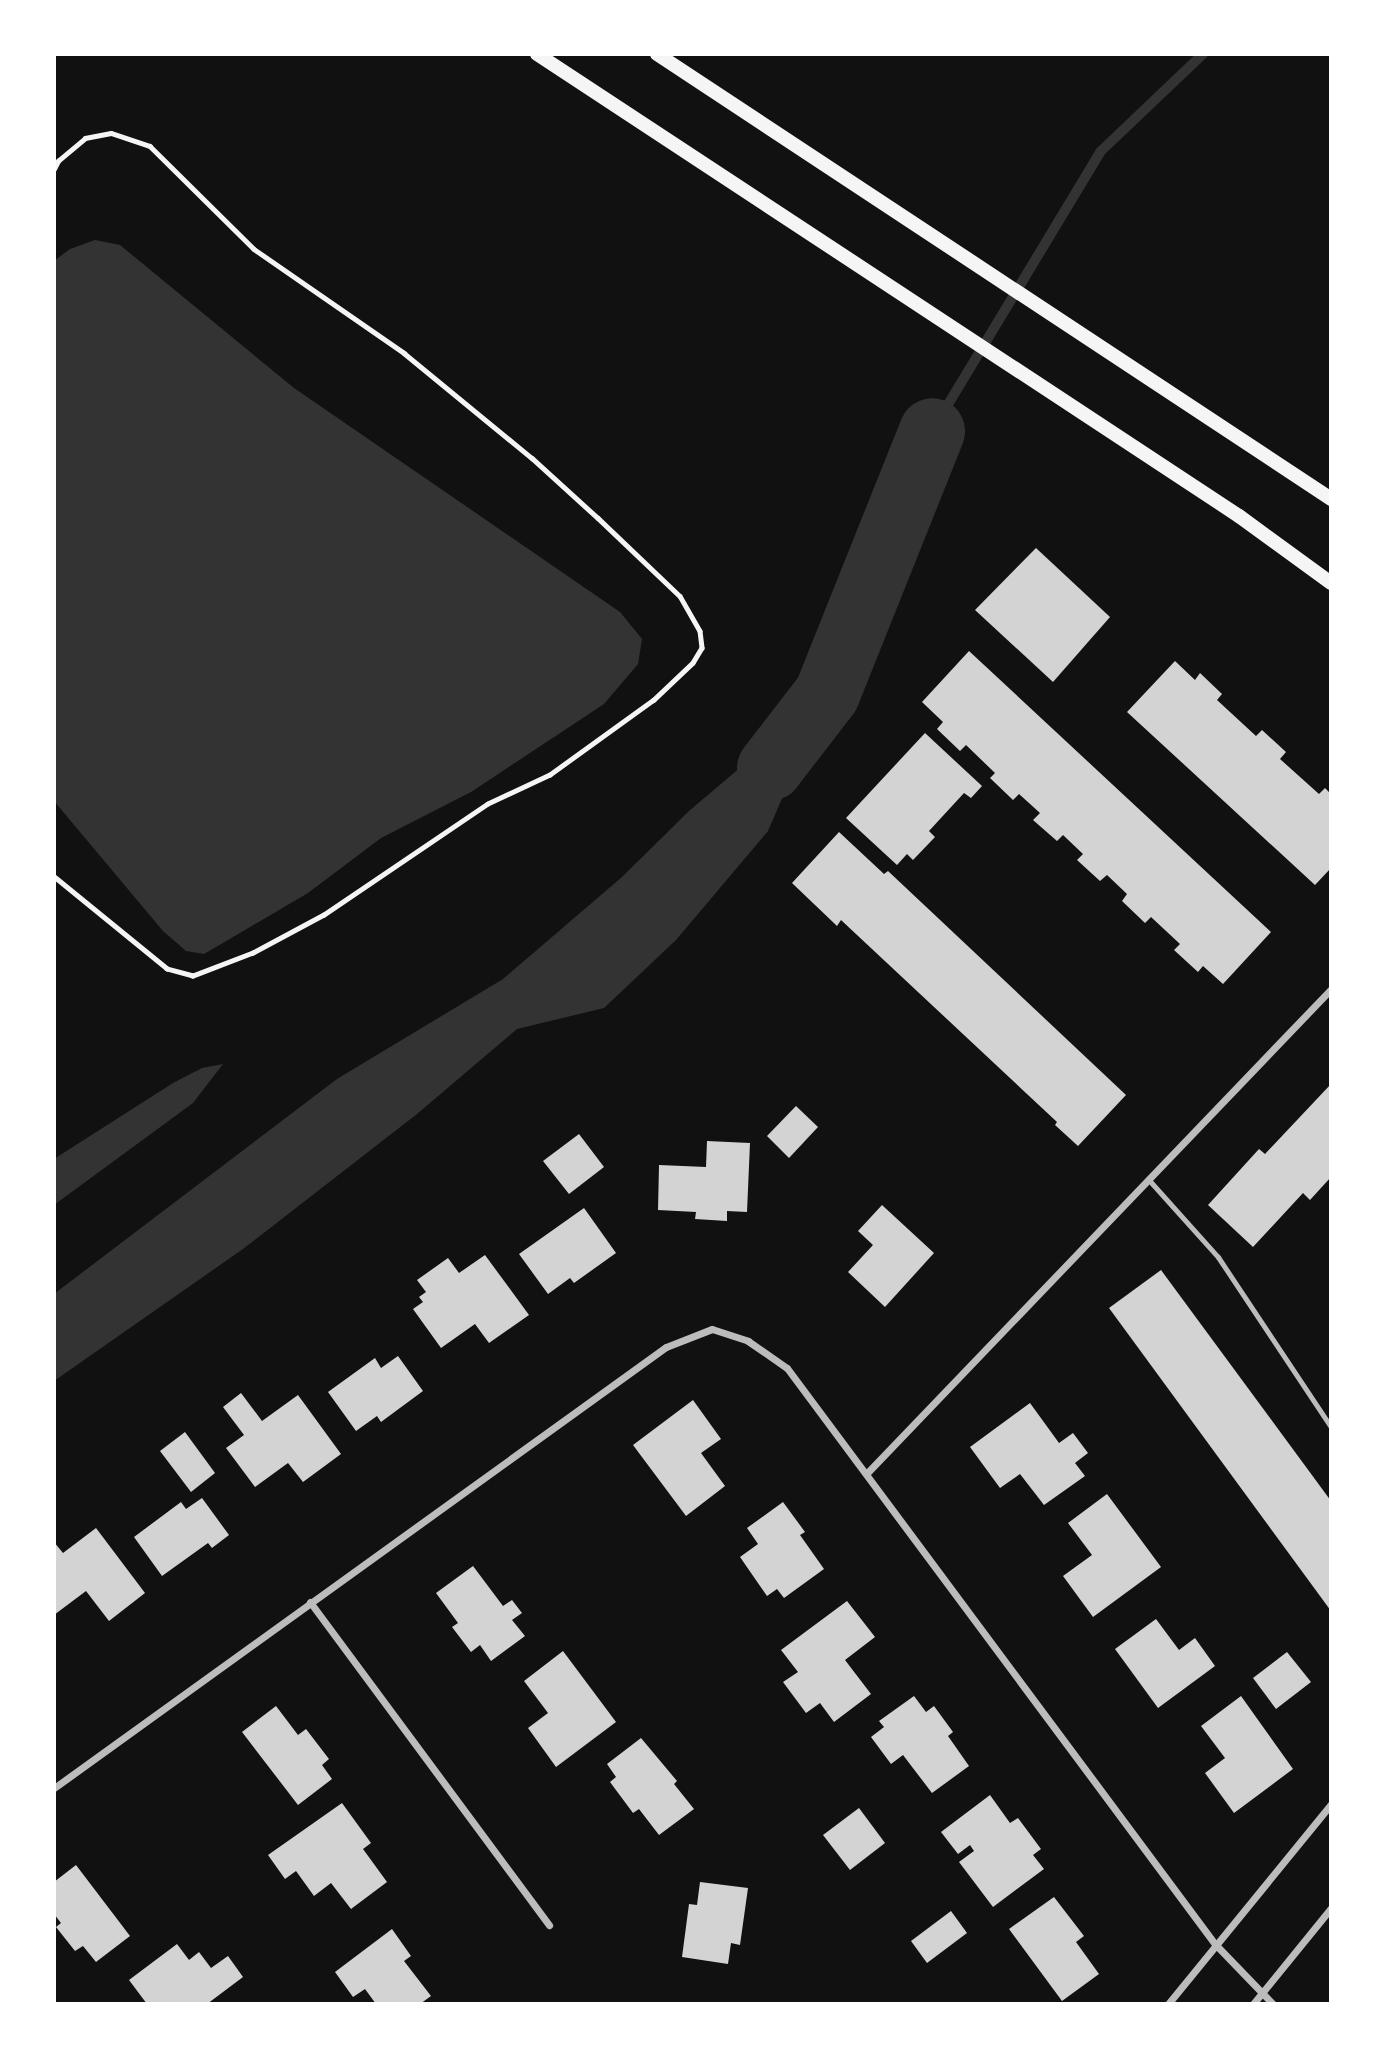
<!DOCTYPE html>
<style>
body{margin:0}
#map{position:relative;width:1385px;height:2058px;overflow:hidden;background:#111;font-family:Quicksand,sans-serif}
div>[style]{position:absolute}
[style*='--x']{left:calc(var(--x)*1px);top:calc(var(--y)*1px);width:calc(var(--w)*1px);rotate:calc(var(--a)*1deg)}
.water>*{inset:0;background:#333}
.stream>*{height:10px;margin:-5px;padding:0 5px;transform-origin:5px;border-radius:5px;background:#333}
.river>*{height:66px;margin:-33px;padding:0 33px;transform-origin:33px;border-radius:33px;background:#333}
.building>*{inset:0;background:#d3d3d3}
.path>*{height:4.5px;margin:-2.25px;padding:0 2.25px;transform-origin:2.25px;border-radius:2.25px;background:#f5f5f5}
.service>*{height:5px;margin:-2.5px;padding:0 2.5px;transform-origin:2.5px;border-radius:2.5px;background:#bcbcbc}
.minor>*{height:7px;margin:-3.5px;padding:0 3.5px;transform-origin:3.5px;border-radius:3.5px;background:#bcbcbc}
.secondary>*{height:14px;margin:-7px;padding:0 7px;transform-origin:7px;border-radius:7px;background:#f5f5f5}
span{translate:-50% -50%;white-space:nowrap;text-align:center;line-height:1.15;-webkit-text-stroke:5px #fff;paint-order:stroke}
.frame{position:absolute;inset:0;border:56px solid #fff;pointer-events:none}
</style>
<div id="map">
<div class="water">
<div style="clip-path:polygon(95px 240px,120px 245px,294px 388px,620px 612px,642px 639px,638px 664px,604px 704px,471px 792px,381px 838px,308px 893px,204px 954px,186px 951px,163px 931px,54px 801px,54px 261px,70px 249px)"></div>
<div style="clip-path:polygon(827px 694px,768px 831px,676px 940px,604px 1008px,517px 1029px,417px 1114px,243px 1249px,54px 1381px,54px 1294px,337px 1079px,503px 979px,622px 877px,689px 811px)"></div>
<div style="clip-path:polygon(223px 1064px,193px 1103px,54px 1205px,54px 1159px,173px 1083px,202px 1068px)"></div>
</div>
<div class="stream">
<div style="--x:932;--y:431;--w:326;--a:-58.9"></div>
<div style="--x:1100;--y:152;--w:142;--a:-43.6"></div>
</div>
<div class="river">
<div style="--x:770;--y:768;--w:93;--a:-52.4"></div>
<div style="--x:827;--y:694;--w:283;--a:-68.2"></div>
</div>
<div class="building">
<div style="clip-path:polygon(1036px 548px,1110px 617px,1053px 682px,975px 610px)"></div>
<div style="clip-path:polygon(969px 651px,1271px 932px,1223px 984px,1203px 966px,1198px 972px,1174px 950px,1180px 944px,1151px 917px,1145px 923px,1122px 901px,1127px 894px,1107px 875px,1100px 881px,1077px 860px,1083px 854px,1063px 835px,1057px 841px,1033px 820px,1040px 813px,1029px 803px,1019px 794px,1013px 800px,990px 778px,995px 773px,966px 745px,960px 751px,937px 729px,943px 722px,922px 702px)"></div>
<div style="clip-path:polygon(1175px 661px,1195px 680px,1200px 673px,1222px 694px,1217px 700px,1256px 736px,1262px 730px,1286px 752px,1280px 759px,1319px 794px,1325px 788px,1331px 794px,1331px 868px,1315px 885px,1127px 712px)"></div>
<div style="clip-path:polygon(925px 733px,982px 786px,971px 798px,964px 793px,929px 831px,935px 837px,913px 860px,907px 854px,897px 865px,846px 818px)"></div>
<div style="clip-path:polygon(839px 832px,884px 874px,888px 871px,1126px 1095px,1078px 1146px,1055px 1125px,1057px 1122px,841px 920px,837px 926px,792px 883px)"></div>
<div style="clip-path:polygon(1331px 1084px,1331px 1177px,1310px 1200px,1303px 1193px,1253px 1247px,1208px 1205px,1259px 1149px,1265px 1154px)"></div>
<div style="clip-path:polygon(796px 1106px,818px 1127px,789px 1158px,767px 1136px)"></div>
<div style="clip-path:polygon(579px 1134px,604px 1167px,569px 1194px,543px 1161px)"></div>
<div style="clip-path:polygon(707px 1141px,750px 1143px,747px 1212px,727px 1211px,727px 1221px,695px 1219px,696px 1212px,658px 1210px,659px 1165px,706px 1167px)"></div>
<div style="clip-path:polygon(882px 1205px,934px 1253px,885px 1307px,848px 1272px,873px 1245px,858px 1231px)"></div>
<div style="clip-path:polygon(584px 1208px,616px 1253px,574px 1283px,570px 1278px,548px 1294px,519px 1254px)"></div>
<div style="clip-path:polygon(485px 1255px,529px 1315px,489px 1343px,475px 1324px,441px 1348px,413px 1309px,423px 1302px,419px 1297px,426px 1292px,417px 1280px,448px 1258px,459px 1273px)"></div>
<div style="clip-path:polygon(1161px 1270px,1331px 1501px,1331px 1611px,1109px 1308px)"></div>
<div style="clip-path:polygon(398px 1356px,423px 1391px,381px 1422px,377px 1416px,356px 1431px,328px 1392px,375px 1358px,381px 1368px)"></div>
<div style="clip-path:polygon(241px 1393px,262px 1421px,298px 1395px,341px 1454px,303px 1482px,288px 1463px,255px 1487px,226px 1448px,244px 1435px,223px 1407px)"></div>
<div style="clip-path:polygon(693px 1400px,721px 1439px,701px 1453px,725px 1486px,686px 1516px,633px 1445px)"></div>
<div style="clip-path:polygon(1030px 1403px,1059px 1443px,1073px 1433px,1088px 1453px,1075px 1463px,1085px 1476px,1044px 1505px,1020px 1474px,1000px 1488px,970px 1447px)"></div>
<div style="clip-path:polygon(185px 1432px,215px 1473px,191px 1492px,160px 1451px)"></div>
<div style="clip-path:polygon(1107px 1494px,1161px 1567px,1093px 1617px,1063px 1576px,1092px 1555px,1068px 1523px)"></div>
<div style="clip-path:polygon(202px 1498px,229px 1535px,212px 1548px,208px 1543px,162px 1576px,134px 1537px,181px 1502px,186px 1509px)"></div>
<div style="clip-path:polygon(783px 1502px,805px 1532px,800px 1535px,824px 1569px,784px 1598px,777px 1589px,767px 1596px,740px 1557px,758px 1544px,747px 1528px)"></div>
<div style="clip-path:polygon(96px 1528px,145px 1593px,109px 1621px,86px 1591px,54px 1615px,54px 1542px,63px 1553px)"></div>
<div style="clip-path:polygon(473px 1566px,503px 1606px,512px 1600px,522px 1613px,512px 1620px,525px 1636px,491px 1661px,480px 1645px,471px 1652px,452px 1627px,458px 1623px,436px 1593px)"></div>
<div style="clip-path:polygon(847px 1601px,875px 1637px,845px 1660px,871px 1694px,834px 1722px,820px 1703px,806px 1713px,783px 1682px,798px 1672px,781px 1650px)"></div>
<div style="clip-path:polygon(1156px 1619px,1179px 1650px,1195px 1638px,1215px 1666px,1158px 1708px,1115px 1649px)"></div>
<div style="clip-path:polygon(563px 1651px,616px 1722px,556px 1767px,528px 1728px,548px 1713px,524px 1681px)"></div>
<div style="clip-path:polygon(1287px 1652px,1311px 1682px,1276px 1709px,1253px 1678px)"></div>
<div style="clip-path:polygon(914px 1696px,926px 1712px,934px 1706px,953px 1732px,948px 1736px,969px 1766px,932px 1793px,903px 1755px,891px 1764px,871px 1737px,884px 1727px,879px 1721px)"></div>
<div style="clip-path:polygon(1241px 1696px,1293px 1769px,1234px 1813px,1205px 1773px,1225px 1758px,1201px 1726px)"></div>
<div style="clip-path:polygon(276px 1706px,298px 1735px,306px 1729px,329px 1759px,322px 1765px,332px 1779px,298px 1805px,242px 1732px)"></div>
<div style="clip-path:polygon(641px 1738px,677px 1781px,674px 1784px,694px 1809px,659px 1835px,639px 1809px,633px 1813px,610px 1782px,616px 1777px,607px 1764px)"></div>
<div style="clip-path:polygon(990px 1795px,1010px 1823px,1018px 1818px,1041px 1849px,1033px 1855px,1044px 1869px,993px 1907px,959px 1862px,974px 1851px,970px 1845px,958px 1854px,941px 1832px)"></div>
<div style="clip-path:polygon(342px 1803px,371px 1843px,363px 1849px,387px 1882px,351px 1909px,331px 1883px,314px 1896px,296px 1871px,285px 1879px,268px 1855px)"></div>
<div style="clip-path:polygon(859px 1808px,885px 1843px,850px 1870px,823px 1835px)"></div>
<div style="clip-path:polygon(76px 1865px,130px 1936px,96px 1962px,83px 1946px,75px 1951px,56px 1927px,61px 1923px,54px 1914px,54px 1882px)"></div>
<div style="clip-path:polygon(700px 1882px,748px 1888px,740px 1945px,731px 1943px,728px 1964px,682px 1957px,689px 1904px,697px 1905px)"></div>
<div style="clip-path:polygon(1054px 1897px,1084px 1936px,1076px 1942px,1099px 1974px,1062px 2001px,1009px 1929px)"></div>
<div style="clip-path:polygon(951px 1911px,967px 1933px,927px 1963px,911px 1941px)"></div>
<div style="clip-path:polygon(392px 1929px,411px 1956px,404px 1961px,431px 1996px,420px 2004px,376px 2004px,365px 1989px,353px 1997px,335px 1972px)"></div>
<div style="clip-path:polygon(177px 1944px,189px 1960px,199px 1952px,211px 1968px,228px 1956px,243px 1977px,207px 2004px,147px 2004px,129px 1980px)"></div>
</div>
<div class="path">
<div style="--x:54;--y:169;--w:9;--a:-63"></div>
<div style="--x:58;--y:161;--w:35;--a:-40"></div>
<div style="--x:85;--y:138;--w:26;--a:-11"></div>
<div style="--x:111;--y:133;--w:41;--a:18.4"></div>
<div style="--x:150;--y:146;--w:146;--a:44.7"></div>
<div style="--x:254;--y:249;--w:183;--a:34.7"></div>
<div style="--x:404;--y:353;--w:166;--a:39.4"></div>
<div style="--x:532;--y:458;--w:89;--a:42.3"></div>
<div style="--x:598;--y:518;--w:113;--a:43.6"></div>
<div style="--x:680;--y:596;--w:40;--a:60.3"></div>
<div style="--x:700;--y:631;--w:17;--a:83"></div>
<div style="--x:702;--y:648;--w:17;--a:121"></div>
<div style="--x:693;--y:663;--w:54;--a:136.5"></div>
<div style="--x:654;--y:700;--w:128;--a:144.2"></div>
<div style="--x:550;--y:775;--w:68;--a:154.9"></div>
<div style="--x:488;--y:804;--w:198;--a:145.9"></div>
<div style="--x:324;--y:915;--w:81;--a:151.8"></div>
<div style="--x:253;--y:953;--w:64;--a:159"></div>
<div style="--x:193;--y:976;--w:27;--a:-165"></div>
<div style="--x:167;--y:969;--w:146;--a:-140.8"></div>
</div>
<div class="service">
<div style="--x:1148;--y:1179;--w:105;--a:48.1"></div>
<div style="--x:1218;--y:1257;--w:204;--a:56.4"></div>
</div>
<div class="minor">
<div style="--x:868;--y:1472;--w:669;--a:-46.21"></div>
<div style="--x:310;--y:1602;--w:402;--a:53.5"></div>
<div style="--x:54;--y:1788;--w:754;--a:-35.78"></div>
<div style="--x:666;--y:1347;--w:49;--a:-21.4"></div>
<div style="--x:712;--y:1329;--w:38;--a:18"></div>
<div style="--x:748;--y:1341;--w:47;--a:34.7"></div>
<div style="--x:787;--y:1368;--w:718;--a:53.39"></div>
<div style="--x:1215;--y:1944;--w:83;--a:46"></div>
<div style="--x:1168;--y:2004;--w:258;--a:-50.8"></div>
<div style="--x:1253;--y:2004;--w:124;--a:-50.9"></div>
</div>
<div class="secondary">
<div style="--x:537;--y:54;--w:840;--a:33.35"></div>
<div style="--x:1239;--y:516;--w:114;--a:36.1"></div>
<div style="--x:657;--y:54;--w:808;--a:33.43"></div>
</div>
<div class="frame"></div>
</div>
